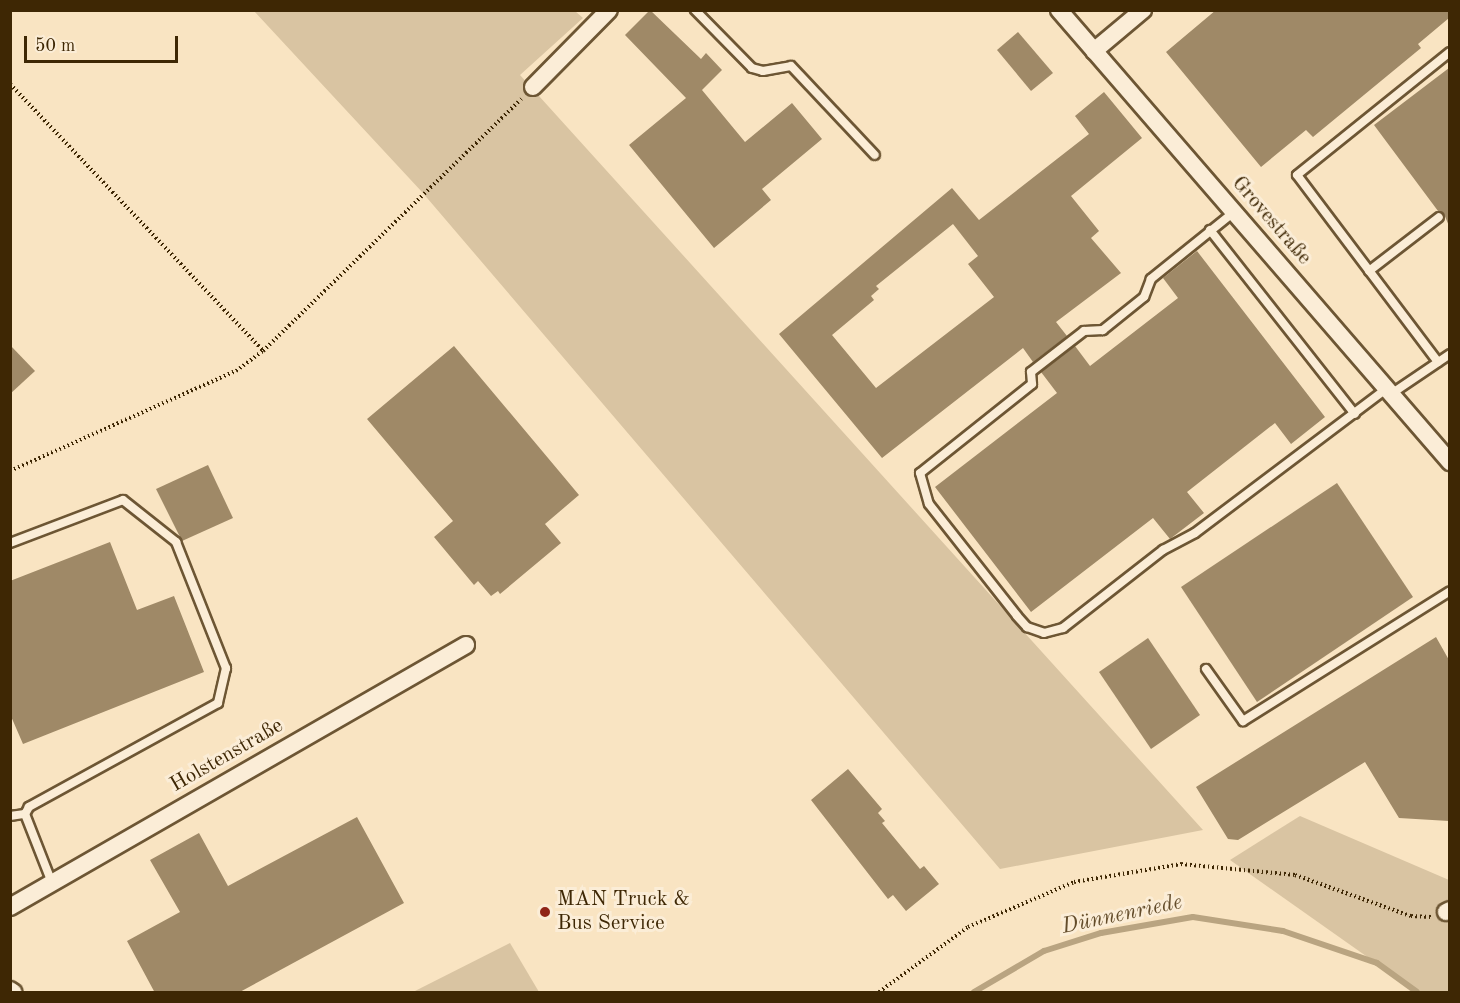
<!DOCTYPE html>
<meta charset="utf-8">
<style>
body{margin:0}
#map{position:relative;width:1460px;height:1003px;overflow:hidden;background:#f9e4c2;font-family:"Old Standard TT",serif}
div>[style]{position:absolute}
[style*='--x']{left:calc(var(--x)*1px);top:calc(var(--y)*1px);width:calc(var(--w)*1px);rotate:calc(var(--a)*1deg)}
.green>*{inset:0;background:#d9c4a2}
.stream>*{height:6px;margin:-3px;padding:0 3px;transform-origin:3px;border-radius:3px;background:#b9a481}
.building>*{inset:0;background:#9f8967}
.path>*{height:4px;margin-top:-2px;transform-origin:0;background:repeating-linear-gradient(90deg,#3e2704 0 1.5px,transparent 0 4.5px)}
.roads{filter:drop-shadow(2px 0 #6d5634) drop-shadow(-2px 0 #6d5634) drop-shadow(0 2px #6d5634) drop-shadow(0 -2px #6d5634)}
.service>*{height:8px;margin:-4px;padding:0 4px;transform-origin:4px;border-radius:4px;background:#fbedd7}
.minor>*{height:16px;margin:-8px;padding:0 8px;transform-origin:8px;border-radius:8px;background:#fbedd7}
.dots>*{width:16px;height:16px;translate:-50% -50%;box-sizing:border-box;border:3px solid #fbedd7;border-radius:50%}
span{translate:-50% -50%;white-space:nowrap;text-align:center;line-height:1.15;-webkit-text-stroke:6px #fbedd7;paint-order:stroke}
.street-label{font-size:21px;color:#3e2704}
.poi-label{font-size:21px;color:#3e2704}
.left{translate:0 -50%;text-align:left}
.water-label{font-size:22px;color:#634c2a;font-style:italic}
.frame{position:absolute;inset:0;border:12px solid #3e2704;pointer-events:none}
.scale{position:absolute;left:24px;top:36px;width:154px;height:27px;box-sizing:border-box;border:3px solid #3e2704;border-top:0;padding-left:8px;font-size:18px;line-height:21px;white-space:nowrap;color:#3e2704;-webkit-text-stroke:4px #fbedd7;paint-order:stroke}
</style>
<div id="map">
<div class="green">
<div style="clip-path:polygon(254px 11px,575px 11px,583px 18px,520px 75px,1203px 830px,1000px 869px,422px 192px)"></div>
<div style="clip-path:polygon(1300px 816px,1449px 880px,1449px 992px,1417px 992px,1230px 860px)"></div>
<div style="clip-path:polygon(510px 943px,539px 992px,413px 992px)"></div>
</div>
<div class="stream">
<div style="--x:974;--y:992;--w:81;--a:-30.4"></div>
<div style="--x:1044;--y:951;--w:60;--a:-17.5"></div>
<div style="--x:1101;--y:933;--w:93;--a:-9.9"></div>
<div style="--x:1193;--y:917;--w:91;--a:8.8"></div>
<div style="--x:1283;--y:931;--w:99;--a:18.8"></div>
<div style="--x:1377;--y:963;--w:49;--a:35.9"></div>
</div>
<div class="building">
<div style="clip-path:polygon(650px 10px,701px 59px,706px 53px,722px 70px,702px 90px,745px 142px,792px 103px,822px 139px,762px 189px,771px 200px,714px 248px,629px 145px,686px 98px,625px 35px)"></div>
<div style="clip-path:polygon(1216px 10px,1449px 10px,1449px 18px,1418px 44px,1421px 48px,1313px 137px,1306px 130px,1261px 167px,1166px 52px)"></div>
<div style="clip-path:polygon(1018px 32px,1053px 73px,1031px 91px,997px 50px)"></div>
<div style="clip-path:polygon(1449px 68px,1449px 226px,1444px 214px,1438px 211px,1374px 125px)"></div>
<div style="clip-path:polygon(evenodd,1104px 92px,1142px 138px,1071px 196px,1099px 231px,1091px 238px,1121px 273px,1056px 322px,1067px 336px,1033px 362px,1023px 348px,882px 458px,779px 334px,952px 188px,979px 220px,1089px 134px,1075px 116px,1104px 92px,953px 224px,978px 256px,968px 264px,994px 297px,876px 388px,832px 335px,874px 300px,871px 296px,879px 289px,876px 286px,953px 224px)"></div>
<div style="clip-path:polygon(1197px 251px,1325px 417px,1291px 444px,1275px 423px,1187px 492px,1204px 513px,1170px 539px,1153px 518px,1031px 612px,935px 487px,1057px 393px,1041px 372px,1075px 346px,1090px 366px,1178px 298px,1163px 278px)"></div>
<div style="clip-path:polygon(10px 345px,35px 371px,10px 394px)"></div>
<div style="clip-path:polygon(454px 346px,579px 495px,545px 524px,561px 543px,500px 594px,498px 591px,491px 596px,478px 581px,474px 585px,434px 537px,453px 521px,367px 419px)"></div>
<div style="clip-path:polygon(208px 465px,233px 518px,182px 541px,156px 489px)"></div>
<div style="clip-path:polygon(1337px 483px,1413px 597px,1257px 702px,1181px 587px)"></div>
<div style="clip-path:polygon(110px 542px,137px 610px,174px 596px,204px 672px,23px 744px,10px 714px,10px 581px)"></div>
<div style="clip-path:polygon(1436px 637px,1449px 660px,1449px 821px,1399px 818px,1365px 762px,1238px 840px,1228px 839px,1196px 787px)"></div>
<div style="clip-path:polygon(1148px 638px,1200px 715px,1151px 749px,1099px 672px)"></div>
<div style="clip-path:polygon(848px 769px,882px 809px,878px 813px,885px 821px,882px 823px,920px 869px,924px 866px,939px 884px,906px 911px,893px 895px,888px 899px,811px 800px)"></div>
<div style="clip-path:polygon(357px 817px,404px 903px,238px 993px,155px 993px,127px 941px,180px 912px,150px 860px,199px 833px,228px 886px)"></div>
</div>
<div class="path">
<div style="--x:10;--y:84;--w:368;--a:46.5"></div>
<div style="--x:10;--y:471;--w:247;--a:-23.9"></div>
<div style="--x:236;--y:371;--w:34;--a:-37"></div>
<div style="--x:263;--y:351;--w:361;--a:-44.3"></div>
<div style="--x:879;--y:992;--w:110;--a:-36.1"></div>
<div style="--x:968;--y:927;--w:115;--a:-23"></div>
<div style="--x:1074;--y:882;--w:109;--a:-9.5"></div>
<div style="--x:1181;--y:864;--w:115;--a:5.5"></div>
<div style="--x:1295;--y:875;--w:123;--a:19.5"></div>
<div style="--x:1411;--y:916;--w:20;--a:3"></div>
</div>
<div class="roads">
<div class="service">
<div style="--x:695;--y:10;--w:81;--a:45.5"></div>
<div style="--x:752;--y:68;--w:11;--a:15"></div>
<div style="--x:763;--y:71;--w:28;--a:-10"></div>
<div style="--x:791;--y:66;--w:122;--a:46.7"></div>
<div style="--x:1234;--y:212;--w:107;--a:141.1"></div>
<div style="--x:1151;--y:279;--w:19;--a:111"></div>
<div style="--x:1144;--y:297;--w:53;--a:141.2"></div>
<div style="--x:1103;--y:330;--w:19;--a:177"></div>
<div style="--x:1084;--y:331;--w:67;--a:142.3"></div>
<div style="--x:1031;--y:372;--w:12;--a:85"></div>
<div style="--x:1032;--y:384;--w:143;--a:141.5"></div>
<div style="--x:920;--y:473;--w:32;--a:74"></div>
<div style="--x:929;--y:504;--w:142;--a:51.8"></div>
<div style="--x:1017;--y:616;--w:15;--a:48"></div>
<div style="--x:1027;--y:627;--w:18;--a:19"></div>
<div style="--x:1044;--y:633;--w:20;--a:-15"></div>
<div style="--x:1063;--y:628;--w:127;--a:-38"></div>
<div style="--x:1163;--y:550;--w:36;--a:-28"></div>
<div style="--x:1195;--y:533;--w:239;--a:-37"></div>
<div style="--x:1210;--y:230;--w:234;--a:51.8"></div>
<div style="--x:1369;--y:271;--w:88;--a:-37.6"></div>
<div style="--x:1438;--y:362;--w:234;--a:-127"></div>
<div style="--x:1297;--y:175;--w:196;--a:-38.8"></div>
<div style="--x:1391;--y:394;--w:71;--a:-34.1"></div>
<div style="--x:10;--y:543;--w:121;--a:-20.8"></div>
<div style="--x:123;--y:500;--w:68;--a:38.4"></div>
<div style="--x:176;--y:542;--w:136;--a:68.4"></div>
<div style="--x:226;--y:668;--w:36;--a:103"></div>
<div style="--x:218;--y:703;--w:216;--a:151.2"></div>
<div style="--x:29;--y:807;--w:8;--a:120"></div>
<div style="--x:25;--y:814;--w:74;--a:68.6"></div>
<div style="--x:1206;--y:669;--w:64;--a:54.6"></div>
<div style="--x:1243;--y:721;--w:244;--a:-32.1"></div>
<div style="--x:10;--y:816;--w:15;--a:-8"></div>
</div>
<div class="minor">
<div style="--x:1059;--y:10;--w:598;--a:49.14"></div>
<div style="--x:1094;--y:51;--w:64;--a:-39.9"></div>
<div style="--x:533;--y:87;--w:108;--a:-45.4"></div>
<div style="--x:10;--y:907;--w:526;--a:-29.88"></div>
<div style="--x:1446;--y:912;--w:4;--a:-27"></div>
<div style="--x:10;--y:990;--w:4;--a:34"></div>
</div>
</div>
<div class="dots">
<div style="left:545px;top:912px;background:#8f2418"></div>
</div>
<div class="street-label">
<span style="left:1271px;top:221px;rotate:49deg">Grovestraße</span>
<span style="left:227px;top:756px;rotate:-30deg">Holstenstraße</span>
</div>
<div class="poi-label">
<span class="left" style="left:557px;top:912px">MAN Truck &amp;<br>Bus Service</span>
</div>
<div class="water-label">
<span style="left:1122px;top:915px;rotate:-12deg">Dünnenriede</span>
</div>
<div class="frame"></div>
<div class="scale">50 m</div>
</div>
